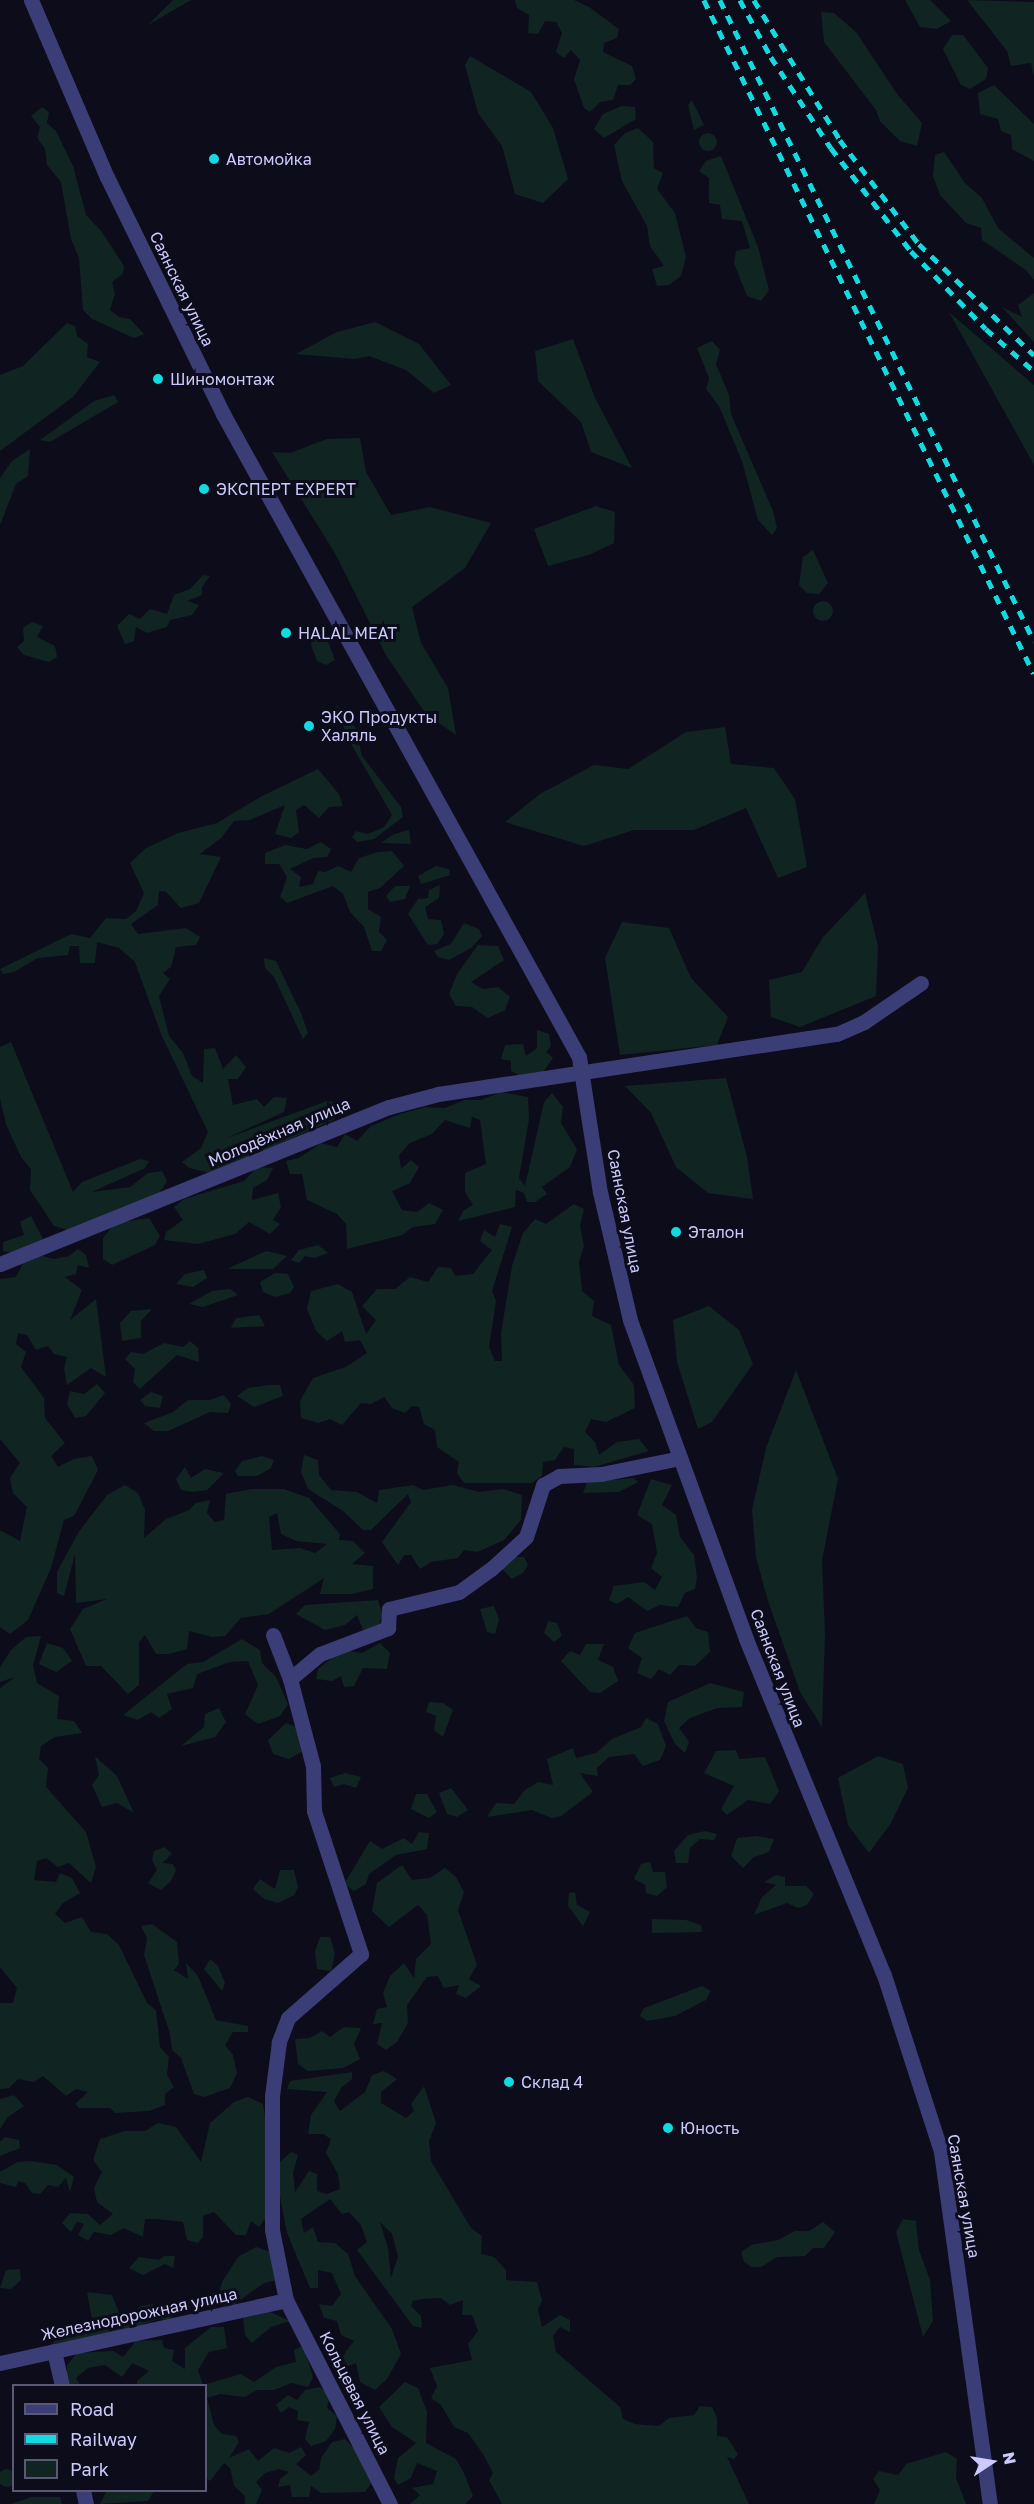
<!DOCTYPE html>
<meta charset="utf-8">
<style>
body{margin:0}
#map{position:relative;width:1034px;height:2504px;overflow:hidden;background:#0d0c1b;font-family:"Golos Text",sans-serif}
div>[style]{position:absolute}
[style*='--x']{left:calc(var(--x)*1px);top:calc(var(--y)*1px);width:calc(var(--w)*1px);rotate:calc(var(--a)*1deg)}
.green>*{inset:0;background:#102422}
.round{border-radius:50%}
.minor>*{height:15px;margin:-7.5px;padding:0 7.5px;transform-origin:7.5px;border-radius:7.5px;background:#3a3d76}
.tertiary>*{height:15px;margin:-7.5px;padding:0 7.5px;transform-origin:7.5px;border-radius:7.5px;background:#3a3d76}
.rail>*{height:4.5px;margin-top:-2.25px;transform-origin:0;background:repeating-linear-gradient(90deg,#11dbe0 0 9px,transparent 0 17px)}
.dots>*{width:16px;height:16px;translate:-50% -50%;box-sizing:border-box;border:3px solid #0d0c1b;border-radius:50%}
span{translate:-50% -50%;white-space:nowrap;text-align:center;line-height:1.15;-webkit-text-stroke:6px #0d0c1b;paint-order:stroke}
.poi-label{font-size:16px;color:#cbcafb}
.left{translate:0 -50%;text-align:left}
.street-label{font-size:16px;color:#cbcafb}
.legend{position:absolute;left:12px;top:2384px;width:195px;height:108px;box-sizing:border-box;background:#0d0c1b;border:2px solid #595875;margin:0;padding:8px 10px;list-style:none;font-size:18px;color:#cbcafb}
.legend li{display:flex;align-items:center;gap:12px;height:30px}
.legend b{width:30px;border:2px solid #595875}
.north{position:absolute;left:962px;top:2432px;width:60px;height:60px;-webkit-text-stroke:4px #0d0c1b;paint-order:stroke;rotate:78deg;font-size:16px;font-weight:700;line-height:24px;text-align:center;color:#cbcafb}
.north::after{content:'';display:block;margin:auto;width:21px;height:27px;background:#cbcafb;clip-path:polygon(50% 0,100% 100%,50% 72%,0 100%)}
</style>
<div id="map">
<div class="green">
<div style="clip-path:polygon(173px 0,191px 0,148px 25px)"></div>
<div style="clip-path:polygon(515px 0,574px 0,589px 7px,619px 29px,617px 38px,604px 43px,603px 52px,632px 66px,636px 79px,630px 85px,618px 85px,613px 100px,600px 102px,590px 112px,584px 108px,574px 79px,580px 60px,571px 50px,564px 58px,556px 52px,562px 33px,556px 22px,545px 21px,538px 34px,528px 33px,529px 15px,517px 8px)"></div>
<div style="clip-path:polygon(905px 0,930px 0,951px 21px,937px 29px,920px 27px)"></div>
<div style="clip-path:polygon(967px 0,1034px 2px,1034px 77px,1031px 63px,1011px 66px,1007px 51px)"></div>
<div style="clip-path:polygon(821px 12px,834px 13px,856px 32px,897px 94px,922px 123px,917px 146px,900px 141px,880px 121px,876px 110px,824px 42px)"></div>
<div style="clip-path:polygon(952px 35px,963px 35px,988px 68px,986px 79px,970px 89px,961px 85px,943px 49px)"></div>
<div style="clip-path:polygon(470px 56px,531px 92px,553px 128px,568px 179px,543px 203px,515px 194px,502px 146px,478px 113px,465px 65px)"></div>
<div style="clip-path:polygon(994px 85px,1034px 124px,1034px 161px,1012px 149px,1011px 135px,1001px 131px,998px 119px,980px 114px,978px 93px)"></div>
<div style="clip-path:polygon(692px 100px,704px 125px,694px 130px,688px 105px)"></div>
<div style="clip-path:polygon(622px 106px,635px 107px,636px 119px,604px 138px,594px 129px,603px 114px)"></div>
<div style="clip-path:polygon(42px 107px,49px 112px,47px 123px,56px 131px,73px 166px,86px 215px,102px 232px,124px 266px,123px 274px,112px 282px,115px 294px,110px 310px,119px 317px,130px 319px,144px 334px,134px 338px,92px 319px,83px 310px,79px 258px,71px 239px,61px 182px,47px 165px,45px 149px,37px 138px,40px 127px,31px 116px)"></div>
<div style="clip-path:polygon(638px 128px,653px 142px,654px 168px,663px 173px,657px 189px,675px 213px,686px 257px,681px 276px,669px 285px,657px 286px,652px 269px,664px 266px,650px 246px,647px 226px,622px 181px,614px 145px,625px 133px)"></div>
<div class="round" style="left:699px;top:133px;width:18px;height:18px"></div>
<div style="clip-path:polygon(944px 152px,965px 183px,982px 198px,998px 228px,1034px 258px,1034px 280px,1026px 270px,982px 240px,981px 228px,966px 223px,940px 195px,933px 176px,935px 155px)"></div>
<div style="clip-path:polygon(721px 156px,758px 247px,769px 290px,761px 301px,747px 296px,734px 263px,736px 251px,750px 248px,742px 221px,722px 219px,720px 205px,709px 203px,709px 178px,699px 171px,706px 161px)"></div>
<div style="clip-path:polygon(1034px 293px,1034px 342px,1002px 307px,1022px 317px,1018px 305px)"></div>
<div style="clip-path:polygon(949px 312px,1034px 385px,1034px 465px)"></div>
<div style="clip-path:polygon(375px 322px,419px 344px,451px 385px,434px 393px,406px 370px,369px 356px,354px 359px,296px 354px,337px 332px)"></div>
<div style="clip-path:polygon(67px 323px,75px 326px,77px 336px,88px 344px,87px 357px,100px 362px,73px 397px,0 451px,0 375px,23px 366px)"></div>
<div style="clip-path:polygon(573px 339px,595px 398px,632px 468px,591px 452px,581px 422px,538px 381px,535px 351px)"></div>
<div style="clip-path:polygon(712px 341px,720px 350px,716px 364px,729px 395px,731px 414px,773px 511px,777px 528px,772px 535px,758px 520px,742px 461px,719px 406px,706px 389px,709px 378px,697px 348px)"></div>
<div style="clip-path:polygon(114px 395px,118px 402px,108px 408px,50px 442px,40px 440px,94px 401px)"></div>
<div style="clip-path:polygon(360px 438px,366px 472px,391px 515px,430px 507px,491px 523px,465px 568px,412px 607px,421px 643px,448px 688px,456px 735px,426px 714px,386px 655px,336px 555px,272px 452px,290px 453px,327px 439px)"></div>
<div style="clip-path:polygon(30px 449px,28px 476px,16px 484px,0 525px,0 478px,12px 461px)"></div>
<div style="clip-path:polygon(596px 506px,615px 512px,614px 543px,589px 555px,548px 566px,534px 529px)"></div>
<div style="clip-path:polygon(813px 550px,828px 583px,819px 594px,807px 593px,799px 585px,803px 557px)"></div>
<div style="clip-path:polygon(203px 575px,210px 576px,202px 587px,202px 595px,187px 601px,199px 605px,192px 615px,170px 620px,167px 627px,147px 633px,136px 627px,134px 641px,125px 644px,117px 626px,129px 614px,140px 619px,150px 609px,167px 614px,174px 595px,190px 589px)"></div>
<div class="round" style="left:813px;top:601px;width:20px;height:20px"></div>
<div style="clip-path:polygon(32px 622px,43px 626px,37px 637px,55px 646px,57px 657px,49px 662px,24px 655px,17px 647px,24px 641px,23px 628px)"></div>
<div style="clip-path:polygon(315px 631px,326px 636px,335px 660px,326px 665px,317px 661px,311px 645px)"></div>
<div style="clip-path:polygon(336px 705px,355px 727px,362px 756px,401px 807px,403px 817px,374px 839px,357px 842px,352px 837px,356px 831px,368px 834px,384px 827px,392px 815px,347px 737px)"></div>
<div style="clip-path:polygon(725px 727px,731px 764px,774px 768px,795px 799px,807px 867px,778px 878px,746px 808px,694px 830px,634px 830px,584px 846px,505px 822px,540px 794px,594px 765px,628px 769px,686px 732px)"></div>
<div style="clip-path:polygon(318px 769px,339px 794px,343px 806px,329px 807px,319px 818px,304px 805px,296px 810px,299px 832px,291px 838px,275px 834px,285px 805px,250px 820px,234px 821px,221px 838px,200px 854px,221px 857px,199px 903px,181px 908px,166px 892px,159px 891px,158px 905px,131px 924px,138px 934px,186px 928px,200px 937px,196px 945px,176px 947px,171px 967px,163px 973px,170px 979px,159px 996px,169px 1036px,183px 1053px,192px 1076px,203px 1083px,204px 1049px,215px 1048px,223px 1069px,236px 1055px,246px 1067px,238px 1079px,228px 1079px,233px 1105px,257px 1099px,264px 1107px,274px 1097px,287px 1098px,284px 1112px,227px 1138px,327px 1101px,341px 1103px,334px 1120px,253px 1155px,210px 1173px,189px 1168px,182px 1162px,201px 1148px,208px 1132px,161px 1034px,135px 962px,119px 948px,97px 942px,95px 963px,80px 963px,79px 946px,70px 946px,68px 955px,38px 958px,14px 972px,3px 974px,0 969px,71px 934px,90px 938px,106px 918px,126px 919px,136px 911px,144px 893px,130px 863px,146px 848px,178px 833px,217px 823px,262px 796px)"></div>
<div style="clip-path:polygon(409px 830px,411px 844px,381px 843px,394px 834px)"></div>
<div style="clip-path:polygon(321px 842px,331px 849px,327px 857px,313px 858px,290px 869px,301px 877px,299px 887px,313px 884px,318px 871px,325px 872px,338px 866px,351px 872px,359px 858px,378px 852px,392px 851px,404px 866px,380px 888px,368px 892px,368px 909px,381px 917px,379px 932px,387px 940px,381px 951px,372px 951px,364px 927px,350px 912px,343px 894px,333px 886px,287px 903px,280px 897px,287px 877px,279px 864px,265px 864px,265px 853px,285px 845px,307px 849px)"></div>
<div style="clip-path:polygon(436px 866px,449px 869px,450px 875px,421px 884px,418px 876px)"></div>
<div style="clip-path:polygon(440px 885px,439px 898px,425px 907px,428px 919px,441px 920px,444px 934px,437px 944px,428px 945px,408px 914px,418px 899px,428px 898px,429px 890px)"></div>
<div style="clip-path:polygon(395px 886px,410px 886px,405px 899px,390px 902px,386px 896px)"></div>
<div style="clip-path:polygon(865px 893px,878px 946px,876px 996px,800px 1027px,771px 1017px,769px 980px,802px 972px,823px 937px)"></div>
<div style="clip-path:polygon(622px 922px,669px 928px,691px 978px,728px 1017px,717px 1045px,620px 1055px,605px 958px)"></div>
<div style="clip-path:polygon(464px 923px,479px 929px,482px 936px,471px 948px,449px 960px,438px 957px,434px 951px,451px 944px)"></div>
<div style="clip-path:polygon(478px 945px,498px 946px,504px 960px,471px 982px,483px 989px,498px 987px,510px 997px,505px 1010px,488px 1018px,472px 1007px,456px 1006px,449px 994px,457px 974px)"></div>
<div style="clip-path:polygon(264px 958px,276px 961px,301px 1013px,308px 1033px,303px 1039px,274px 977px,265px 968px)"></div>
<div style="clip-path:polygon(537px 1030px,549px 1034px,551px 1046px,546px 1052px,553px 1058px,541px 1075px,522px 1077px,511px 1071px,511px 1061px,501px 1059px,505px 1045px,523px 1044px,526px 1056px,537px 1048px)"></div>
<div style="clip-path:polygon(11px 1042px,73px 1192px,82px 1182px,140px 1159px,149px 1161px,145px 1168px,92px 1192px,130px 1187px,148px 1173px,162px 1171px,167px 1181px,155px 1200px,71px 1231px,54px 1226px,30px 1190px,31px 1169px,21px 1157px,6px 1124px,0 1098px,0 1047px)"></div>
<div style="clip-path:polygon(726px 1078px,747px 1157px,753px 1199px,708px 1193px,676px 1167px,651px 1113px,625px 1086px)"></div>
<div style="clip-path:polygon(501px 1092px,528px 1097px,529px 1119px,519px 1178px,525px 1186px,544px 1102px,552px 1093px,563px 1107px,561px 1123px,577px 1149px,570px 1167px,542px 1187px,547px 1194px,535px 1202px,527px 1202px,524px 1193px,516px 1190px,515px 1207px,458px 1221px,463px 1211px,473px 1205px,465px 1192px,465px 1173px,486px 1164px,480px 1120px,472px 1117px,470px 1128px,445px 1120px,432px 1134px,410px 1143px,399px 1155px,401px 1169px,411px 1160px,419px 1167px,410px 1183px,392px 1191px,402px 1210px,417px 1212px,429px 1203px,443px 1210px,435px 1224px,413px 1227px,402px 1235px,347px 1249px,346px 1224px,337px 1214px,307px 1200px,302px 1174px,290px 1174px,286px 1161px,299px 1158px,321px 1143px,337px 1147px,345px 1134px,357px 1141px,371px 1126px,400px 1114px,425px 1107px,445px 1108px,464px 1100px,481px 1100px)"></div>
<div style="clip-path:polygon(257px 1167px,273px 1168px,267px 1180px,253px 1188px,252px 1200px,278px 1193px,281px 1207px,273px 1220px,280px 1224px,270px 1234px,249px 1222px,235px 1234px,198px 1244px,164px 1240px,166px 1232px,183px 1220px,174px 1207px,184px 1199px,244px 1181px)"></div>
<div style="clip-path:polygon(574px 1204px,584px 1209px,580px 1226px,584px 1246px,579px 1262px,582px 1291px,594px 1301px,592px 1316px,611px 1325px,619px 1365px,634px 1385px,635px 1408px,606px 1422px,591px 1419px,585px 1432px,595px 1442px,599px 1455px,617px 1442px,639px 1439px,649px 1451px,594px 1467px,574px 1465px,574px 1449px,564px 1447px,555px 1460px,543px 1462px,542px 1476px,532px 1483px,464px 1483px,457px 1473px,459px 1462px,437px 1447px,435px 1430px,424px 1424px,419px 1407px,412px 1406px,405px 1413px,392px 1408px,384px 1397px,371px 1404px,361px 1403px,342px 1425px,330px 1419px,318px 1423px,301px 1418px,300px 1401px,313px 1378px,346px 1367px,367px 1353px,360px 1340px,345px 1342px,342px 1331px,327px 1341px,316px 1331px,307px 1309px,311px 1291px,338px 1284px,352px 1292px,366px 1334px,376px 1320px,362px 1306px,377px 1289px,395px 1289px,410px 1277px,428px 1282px,438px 1267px,451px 1268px,455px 1276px,473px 1274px,492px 1250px,480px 1241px,484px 1230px,495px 1237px,500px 1224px,512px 1227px,492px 1291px,496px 1301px,489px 1347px,495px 1361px,502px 1361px,501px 1333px,512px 1266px,523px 1233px,535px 1219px,546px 1224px)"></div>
<div style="clip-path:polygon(31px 1216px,45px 1243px,19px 1254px,3px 1251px,3px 1242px,24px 1235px,20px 1222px)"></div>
<div style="clip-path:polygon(149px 1218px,160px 1236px,155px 1245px,112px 1265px,103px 1259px,103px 1238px,115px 1223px)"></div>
<div style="clip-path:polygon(318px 1245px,328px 1253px,314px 1258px,305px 1256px,299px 1263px,291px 1260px,299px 1250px)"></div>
<div style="clip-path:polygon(78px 1249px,86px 1255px,89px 1268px,78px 1265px,76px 1274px,65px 1277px,82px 1290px,70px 1320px,96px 1299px,106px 1377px,91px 1368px,67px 1385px,64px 1368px,67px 1357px,54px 1354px,48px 1346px,36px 1350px,27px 1335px,18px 1333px,16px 1344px,26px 1352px,21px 1367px,44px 1398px,45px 1418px,65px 1443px,51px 1456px,58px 1467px,74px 1459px,92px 1456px,98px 1470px,74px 1516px,64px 1520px,51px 1568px,28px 1620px,10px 1634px,0 1627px,0 1530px,20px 1541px,27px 1507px,13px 1493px,10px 1478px,20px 1463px,0 1439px,0 1279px,16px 1277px,23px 1263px,39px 1255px,54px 1259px,69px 1256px)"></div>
<div style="clip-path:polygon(266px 1251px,287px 1256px,273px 1269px,227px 1269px)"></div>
<div style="clip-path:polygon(204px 1270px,207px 1278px,193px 1287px,176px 1284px,185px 1274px)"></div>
<div style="clip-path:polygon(275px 1273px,288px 1274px,294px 1287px,290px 1293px,275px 1297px,263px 1292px,260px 1282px)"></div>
<div style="clip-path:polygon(230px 1289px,238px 1295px,203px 1307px,189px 1304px,212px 1291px)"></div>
<div style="clip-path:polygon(709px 1306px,739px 1330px,753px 1364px,712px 1422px,698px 1429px,677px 1362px,673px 1320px)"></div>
<div style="clip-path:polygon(152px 1309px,141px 1321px,141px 1338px,122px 1341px,120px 1323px,131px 1311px)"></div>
<div style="clip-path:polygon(259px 1315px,265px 1326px,231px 1328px,236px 1318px)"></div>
<div style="clip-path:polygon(190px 1341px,198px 1348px,199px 1362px,177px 1355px,140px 1389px,133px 1382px,135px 1369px,125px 1359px,131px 1352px,143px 1354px,164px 1343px,183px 1347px)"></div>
<div style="clip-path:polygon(796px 1370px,838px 1479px,822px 1560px,825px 1634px,822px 1727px,800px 1692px,768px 1601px,756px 1557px,752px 1510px,766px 1448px)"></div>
<div style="clip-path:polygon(97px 1384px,105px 1393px,86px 1416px,75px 1418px,67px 1404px,70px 1391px,84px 1394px)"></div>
<div style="clip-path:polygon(269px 1385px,280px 1385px,283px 1396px,254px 1407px,237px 1396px,248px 1388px)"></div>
<div style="clip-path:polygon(151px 1392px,163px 1396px,160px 1408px,145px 1406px,140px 1400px)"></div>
<div style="clip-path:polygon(224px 1395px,231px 1404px,228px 1413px,210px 1412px,168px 1431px,154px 1431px,144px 1423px,173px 1412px,188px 1400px,210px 1400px)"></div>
<div style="clip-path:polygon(304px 1455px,318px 1460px,319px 1475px,331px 1490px,357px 1492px,377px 1503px,379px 1490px,413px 1485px,423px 1490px,453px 1485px,479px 1492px,503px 1489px,522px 1495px,521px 1520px,504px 1540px,477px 1552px,464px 1550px,458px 1558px,431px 1562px,420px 1569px,411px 1555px,404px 1555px,398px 1565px,382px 1542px,411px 1502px,408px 1494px,371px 1530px,363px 1530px,343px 1511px,308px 1489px,301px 1472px)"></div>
<div style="clip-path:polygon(262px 1456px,274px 1460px,271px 1468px,257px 1476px,238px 1476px,235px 1471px,242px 1461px)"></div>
<div style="clip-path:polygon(185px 1467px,191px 1478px,205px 1469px,224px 1473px,207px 1490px,192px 1492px,181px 1490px,176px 1479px)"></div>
<div style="clip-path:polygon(634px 1478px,638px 1482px,619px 1492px,583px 1493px,587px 1482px)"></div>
<div style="clip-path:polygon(651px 1479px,672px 1485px,662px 1505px,676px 1515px,680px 1537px,694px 1555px,697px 1578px,695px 1589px,685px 1593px,678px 1607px,660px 1605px,647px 1611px,628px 1597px,617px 1604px,609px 1600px,614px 1586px,644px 1582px,655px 1590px,662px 1577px,651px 1568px,657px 1553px,652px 1524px,637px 1515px)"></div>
<div style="clip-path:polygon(evenodd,125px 1485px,138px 1493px,145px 1510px,144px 1538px,166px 1519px,189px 1510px,196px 1503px,210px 1500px,207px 1513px,215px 1522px,224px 1520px,226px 1494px,252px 1489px,284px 1489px,309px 1498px,340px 1534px,339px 1540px,353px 1541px,365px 1553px,352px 1564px,373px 1566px,373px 1589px,352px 1594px,320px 1594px,324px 1578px,269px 1614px,241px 1618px,225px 1636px,212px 1637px,189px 1631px,187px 1649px,169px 1654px,156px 1654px,145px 1635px,139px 1642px,139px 1685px,128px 1694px,101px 1666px,86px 1666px,70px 1629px,83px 1609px,107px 1599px,76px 1603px,75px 1554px,64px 1596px,57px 1593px,57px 1572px,78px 1533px,107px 1495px,125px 1485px,277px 1513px,281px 1534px,296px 1541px,327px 1544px,315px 1553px,300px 1548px,272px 1550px,269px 1517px,277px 1513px)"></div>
<div style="clip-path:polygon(510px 1557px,524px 1557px,528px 1565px,523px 1573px,512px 1579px,501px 1568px)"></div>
<div style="clip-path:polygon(378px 1600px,382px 1614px,379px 1626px,364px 1632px,357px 1615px,345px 1625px,325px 1630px,296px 1614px,305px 1605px)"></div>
<div style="clip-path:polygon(494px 1606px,499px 1619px,495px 1634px,487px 1632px,480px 1609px)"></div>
<div style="clip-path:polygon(687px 1616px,696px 1628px,708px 1632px,710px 1652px,695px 1666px,679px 1665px,670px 1675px,659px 1669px,651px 1679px,637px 1673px,642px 1658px,628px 1648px,635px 1633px)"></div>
<div style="clip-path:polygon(548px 1621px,557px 1623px,562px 1636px,554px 1642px,544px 1633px)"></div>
<div style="clip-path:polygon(41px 1636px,33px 1665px,37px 1683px,59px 1696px,57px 1719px,74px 1721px,82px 1733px,55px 1737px,41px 1746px,39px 1759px,48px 1768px,46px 1787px,86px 1832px,96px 1867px,91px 1883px,69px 1863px,58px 1867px,46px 1858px,37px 1861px,34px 1880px,56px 1882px,60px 1873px,72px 1878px,80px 1893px,63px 1903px,55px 1914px,65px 1923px,82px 1917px,91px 1932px,107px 1934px,119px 1945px,147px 2003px,156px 2010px,160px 2047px,169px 2057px,167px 2075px,174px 2087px,165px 2094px,165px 2105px,149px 2111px,115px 2113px,110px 2108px,79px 2108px,75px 2104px,88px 2092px,76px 2089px,66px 2096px,43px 2076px,34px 2082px,18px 2079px,9px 2088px,0 2089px,0 2003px,13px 2003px,17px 1988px,0 1967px,0 1688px,15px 1677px,0 1682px,0 1667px,11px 1650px,26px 1637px)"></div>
<div style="clip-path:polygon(242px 1639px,260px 1650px,262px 1663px,276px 1677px,288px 1704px,280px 1716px,258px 1724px,245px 1714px,258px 1685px,248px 1661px,230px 1662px,197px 1674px,193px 1688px,167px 1694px,172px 1709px,159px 1718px,151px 1712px,138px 1720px,123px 1715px,187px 1664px,203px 1662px)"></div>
<div style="clip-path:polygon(47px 1643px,63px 1648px,72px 1661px,56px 1672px,39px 1664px)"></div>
<div style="clip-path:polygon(380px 1643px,390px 1653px,387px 1669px,363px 1668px,354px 1686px,344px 1687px,341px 1676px,332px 1681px,316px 1679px,318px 1669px,342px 1650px,362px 1653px)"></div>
<div style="clip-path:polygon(586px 1644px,604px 1644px,598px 1660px,613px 1667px,618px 1681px,600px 1693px,590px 1692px,561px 1661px,570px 1651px,580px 1655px)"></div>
<div style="clip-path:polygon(710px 1683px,744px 1692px,742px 1707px,717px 1708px,690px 1718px,679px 1728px,689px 1742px,685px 1753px,675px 1744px,664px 1721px,668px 1702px)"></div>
<div style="clip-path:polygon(429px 1702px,443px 1703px,453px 1710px,443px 1737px,434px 1730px,436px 1716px,426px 1712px)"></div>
<div style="clip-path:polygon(219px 1708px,226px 1722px,215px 1737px,181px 1746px,204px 1727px,205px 1714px)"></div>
<div style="clip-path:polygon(646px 1718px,658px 1724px,666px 1746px,660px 1760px,643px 1766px,634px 1754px,609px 1757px,597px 1768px,598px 1776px,580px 1773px,593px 1792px,561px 1816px,552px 1818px,532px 1810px,487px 1817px,496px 1803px,514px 1804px,525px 1790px,538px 1782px,553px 1785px,547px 1759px,573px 1748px,576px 1758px,596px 1753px,612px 1739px,641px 1727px)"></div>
<div style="clip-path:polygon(286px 1723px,296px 1727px,303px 1751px,289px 1759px,273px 1754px,268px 1740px)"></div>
<div style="clip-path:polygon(736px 1750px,739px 1759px,765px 1757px,779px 1791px,770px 1804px,748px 1800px,727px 1815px,721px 1809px,734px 1786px,704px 1773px,716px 1751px)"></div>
<div style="clip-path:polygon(95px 1756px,117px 1776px,134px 1813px,117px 1803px,102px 1807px,92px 1785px,99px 1775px)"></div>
<div style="clip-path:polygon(878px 1756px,903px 1764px,908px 1788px,891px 1823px,869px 1853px,848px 1825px,838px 1778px)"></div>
<div style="clip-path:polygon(345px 1773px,361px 1777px,356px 1788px,344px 1784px,334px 1787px,330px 1778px)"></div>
<div style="clip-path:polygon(451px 1788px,468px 1810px,457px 1817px,447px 1814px,439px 1793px)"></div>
<div style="clip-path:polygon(416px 1794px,427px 1794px,437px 1812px,429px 1818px,411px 1809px)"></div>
<div style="clip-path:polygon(705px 1831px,717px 1834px,714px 1840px,700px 1839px,690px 1848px,688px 1863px,676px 1863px,674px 1851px,688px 1835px)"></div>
<div style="clip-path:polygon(419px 1832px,429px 1833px,427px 1849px,396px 1855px,369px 1874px,366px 1884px,354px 1891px,344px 1884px,370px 1841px,382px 1849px,404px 1838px,412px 1844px)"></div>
<div style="clip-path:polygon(756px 1836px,774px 1839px,769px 1852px,754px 1857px,743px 1868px,731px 1856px,737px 1838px)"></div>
<div style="clip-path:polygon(165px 1847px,172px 1854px,162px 1863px,173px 1864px,176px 1870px,171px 1881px,161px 1890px,148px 1883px,157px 1870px,152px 1860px,154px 1851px)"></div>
<div style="clip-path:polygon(650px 1862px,653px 1872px,665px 1872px,667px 1887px,657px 1896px,646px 1893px,645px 1885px,634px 1879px,641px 1864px)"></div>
<div style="clip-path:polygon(402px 1865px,412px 1880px,430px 1878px,445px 1868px,456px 1877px,464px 1892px,458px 1910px,477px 1965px,469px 1979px,481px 1986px,466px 1998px,456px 1994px,459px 1985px,444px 1988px,438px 1976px,427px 1977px,407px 2005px,408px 2023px,397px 2042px,386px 2050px,377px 2044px,382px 2023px,373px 2024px,377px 2009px,387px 2007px,383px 1993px,390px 1976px,404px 1963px,414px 1978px,416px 1959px,431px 1944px,427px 1915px,418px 1905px,389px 1927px,372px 1911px,377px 1883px)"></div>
<div style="clip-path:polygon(280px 1870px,294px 1870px,298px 1887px,294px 1895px,278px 1903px,264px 1899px,253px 1889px,260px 1879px,275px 1889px)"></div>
<div style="clip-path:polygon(776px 1875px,785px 1877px,785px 1886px,806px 1886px,814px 1894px,807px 1905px,798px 1908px,787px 1903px,754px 1915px,762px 1897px,776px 1885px,764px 1882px)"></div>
<div style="clip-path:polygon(575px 1892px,577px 1905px,590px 1912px,583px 1926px,568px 1906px,569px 1893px)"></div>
<div style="clip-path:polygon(652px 1919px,686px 1920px,701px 1925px,702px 1932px,652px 1933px)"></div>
<div style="clip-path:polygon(152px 1924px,177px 1942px,179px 1964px,174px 1970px,188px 1979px,186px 1963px,198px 1976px,216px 2020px,248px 2026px,248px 2032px,233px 2032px,225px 2045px,233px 2055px,237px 2073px,230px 2088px,204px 2097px,194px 2094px,181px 2058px,172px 2050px,170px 2034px,144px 1955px,147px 1938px,141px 1926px)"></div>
<div style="clip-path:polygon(320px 1937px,330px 1937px,335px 1954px,331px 1971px,317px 1969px,315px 1951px)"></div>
<div style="clip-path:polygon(210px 1959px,218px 1966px,225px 1983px,222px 1991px,204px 1969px)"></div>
<div style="clip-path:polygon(702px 1986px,711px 1991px,706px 2000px,675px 2016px,647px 2021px,640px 2016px,644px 2008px)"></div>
<div style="clip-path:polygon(344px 2027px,361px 2028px,354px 2044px,360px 2059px,343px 2068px,308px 2071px,298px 2064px,295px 2039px,310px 2038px,322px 2031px,330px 2037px)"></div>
<div style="clip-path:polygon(evenodd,384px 2071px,397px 2079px,381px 2092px,381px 2103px,406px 2118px,414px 2111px,411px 2104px,424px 2086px,436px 2123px,429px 2141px,431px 2161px,471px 2228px,482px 2236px,481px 2254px,494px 2257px,506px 2270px,506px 2280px,537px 2282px,542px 2300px,538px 2310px,542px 2327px,560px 2315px,570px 2320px,570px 2332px,560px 2327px,553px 2336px,556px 2352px,620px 2407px,623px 2419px,635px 2424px,659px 2426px,669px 2418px,694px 2415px,700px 2406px,712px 2407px,717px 2418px,717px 2436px,727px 2437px,738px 2454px,734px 2459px,727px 2457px,749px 2504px,502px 2504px,489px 2480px,493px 2473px,483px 2454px,468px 2433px,454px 2427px,441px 2405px,431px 2398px,437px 2386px,430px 2368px,472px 2360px,468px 2344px,478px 2331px,472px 2315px,462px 2315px,463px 2300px,450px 2305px,441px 2298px,423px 2299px,413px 2301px,411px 2306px,421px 2316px,422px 2328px,413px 2326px,357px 2250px,367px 2242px,361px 2225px,349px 2212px,342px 2214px,330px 2199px,301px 2219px,304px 2233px,313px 2227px,318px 2242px,335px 2243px,348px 2254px,355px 2276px,392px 2329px,401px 2354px,387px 2379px,375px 2390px,360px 2382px,356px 2363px,341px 2369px,345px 2352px,354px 2341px,341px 2335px,337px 2321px,324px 2318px,319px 2304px,332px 2306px,341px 2294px,332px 2273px,318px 2270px,318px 2288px,310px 2288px,287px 2233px,278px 2186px,280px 2162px,291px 2152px,298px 2155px,293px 2173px,295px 2192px,309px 2171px,317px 2174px,317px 2191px,327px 2194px,340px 2189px,338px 2174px,326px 2153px,331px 2139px,323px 2134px,308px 2134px,311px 2115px,327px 2092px,287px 2089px,290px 2081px,352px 2072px,352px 2079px,341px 2088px,334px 2101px,340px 2111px,365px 2092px,372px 2075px,384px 2071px,380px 2222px,392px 2234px,398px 2257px,391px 2278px,388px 2248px,380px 2222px)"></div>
<div style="clip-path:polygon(14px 2095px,24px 2106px,8px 2117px,0 2129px,0 2099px)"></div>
<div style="clip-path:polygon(248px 2097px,263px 2104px,266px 2120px,267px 2216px,259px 2227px,251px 2221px,246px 2235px,236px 2235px,214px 2212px,203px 2216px,203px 2237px,198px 2243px,187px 2240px,183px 2222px,157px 2219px,145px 2219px,143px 2237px,124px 2228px,111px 2235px,94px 2232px,88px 2241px,78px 2235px,84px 2224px,77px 2222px,71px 2232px,62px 2223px,70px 2213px,88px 2214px,100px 2225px,113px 2214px,97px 2202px,94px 2188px,102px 2172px,93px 2160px,100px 2139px,125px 2131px,145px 2131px,158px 2123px,176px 2127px,201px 2162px,210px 2123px,234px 2102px)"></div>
<div style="clip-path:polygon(5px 2137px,19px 2140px,20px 2148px,0 2156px,0 2142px)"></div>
<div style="clip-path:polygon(30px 2161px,57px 2165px,74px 2177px,70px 2192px,66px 2178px,58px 2187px,48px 2185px,40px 2194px,32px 2193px,25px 2183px,18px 2181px,16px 2187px,0 2183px,0 2172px,17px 2162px)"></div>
<div style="clip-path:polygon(903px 2219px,916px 2221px,919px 2250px,930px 2280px,933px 2321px,923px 2337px,896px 2232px)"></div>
<div style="clip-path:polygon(823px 2222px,835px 2232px,824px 2248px,813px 2248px,805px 2256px,777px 2257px,761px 2267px,751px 2267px,744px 2262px,741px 2252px,751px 2245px,778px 2240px,795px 2231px,809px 2231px)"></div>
<div style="clip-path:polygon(256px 2247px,277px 2254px,278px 2280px,264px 2283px,232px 2306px,216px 2305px,222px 2282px,238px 2257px)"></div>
<div style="clip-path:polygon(164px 2256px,175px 2256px,173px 2268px,165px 2264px,143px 2275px,129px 2268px,139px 2257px,159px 2260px)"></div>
<div style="clip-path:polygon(20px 2269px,21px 2280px,11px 2289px,0 2288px,6px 2270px)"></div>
<div style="clip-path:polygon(87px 2292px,112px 2295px,120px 2315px,132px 2315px,140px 2306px,153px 2304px,153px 2316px,174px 2313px,170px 2320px,158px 2319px,122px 2331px,53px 2344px,57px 2335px,74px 2327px,89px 2327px,92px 2319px)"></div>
<div style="clip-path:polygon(270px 2312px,290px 2321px,271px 2327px,252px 2343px,245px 2335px,243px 2318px)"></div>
<div style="clip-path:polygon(211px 2327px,224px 2327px,227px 2348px,209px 2352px,198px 2370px,203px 2385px,241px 2374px,254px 2382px,276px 2367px,296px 2362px,294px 2350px,304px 2345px,313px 2378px,308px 2387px,291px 2383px,274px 2390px,257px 2390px,245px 2397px,220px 2394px,207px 2398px,214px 2425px,222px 2434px,236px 2436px,239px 2442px,229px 2458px,249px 2449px,258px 2461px,274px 2448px,289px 2453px,301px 2447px,306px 2455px,296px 2464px,311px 2476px,319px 2470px,321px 2458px,332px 2442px,345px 2439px,363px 2458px,372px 2482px,365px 2492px,321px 2493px,311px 2486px,309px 2497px,292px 2497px,290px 2485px,278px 2487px,280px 2479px,289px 2472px,279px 2469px,265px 2473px,256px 2482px,262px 2490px,256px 2504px,245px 2504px,245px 2496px,234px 2486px,230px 2468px,224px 2463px,210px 2481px,206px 2478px,206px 2386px,137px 2385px,137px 2381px,149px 2371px,132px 2363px,122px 2377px,105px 2365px,88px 2368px,76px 2378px,80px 2385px,69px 2385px,67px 2380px,67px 2365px,77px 2353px,113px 2351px,123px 2357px,136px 2341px,162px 2340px,164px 2348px,174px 2350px,172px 2361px,185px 2369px,185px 2348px)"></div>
<div style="clip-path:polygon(405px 2382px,418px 2388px,427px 2412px,426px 2443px,456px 2459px,464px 2473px,473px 2496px,465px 2504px,410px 2504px,420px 2495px,412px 2488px,433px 2484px,437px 2471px,417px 2463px,411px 2478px,398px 2485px,394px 2478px,398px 2458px,416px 2443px,392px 2427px,379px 2407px)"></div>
<div style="clip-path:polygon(320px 2387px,330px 2395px,327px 2408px,337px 2416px,335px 2429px,326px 2441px,311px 2446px,305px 2439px,309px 2422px,297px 2420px,298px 2411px,289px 2407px,281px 2413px,276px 2405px,288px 2395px,297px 2400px,305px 2390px)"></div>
<div style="clip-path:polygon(946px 2452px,957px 2459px,956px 2478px,966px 2504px,874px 2504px,880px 2490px,873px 2479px,879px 2471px,898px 2475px,906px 2464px)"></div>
<div class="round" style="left:-2px;top:2469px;width:18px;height:18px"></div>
<div style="clip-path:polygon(107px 2490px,154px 2490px,154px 2491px,148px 2501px,100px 2504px)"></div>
<div style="clip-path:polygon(31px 2497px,60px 2497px,62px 2504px,11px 2504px)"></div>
</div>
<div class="minor">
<div style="--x:0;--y:1264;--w:419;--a:-22"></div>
<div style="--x:389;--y:1107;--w:51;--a:-14.9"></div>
<div style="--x:438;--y:1094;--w:403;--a:-8.6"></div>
<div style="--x:837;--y:1034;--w:30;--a:-24"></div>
<div style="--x:864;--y:1022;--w:69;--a:-34.4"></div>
<div style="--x:273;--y:1635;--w:47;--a:68.9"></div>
<div style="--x:290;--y:1679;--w:90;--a:75.2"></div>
<div style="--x:313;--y:1766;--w:45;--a:88.7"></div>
<div style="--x:314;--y:1811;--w:151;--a:71.8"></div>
<div style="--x:361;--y:1954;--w:97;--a:138.8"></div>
<div style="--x:288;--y:2018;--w:26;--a:111"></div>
<div style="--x:279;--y:2042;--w:54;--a:97.4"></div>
<div style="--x:272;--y:2096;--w:134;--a:90"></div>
<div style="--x:272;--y:2230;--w:71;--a:78.7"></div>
<div style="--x:286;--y:2300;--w:229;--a:63"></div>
<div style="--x:290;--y:1679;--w:39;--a:-40"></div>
<div style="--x:320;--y:1654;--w:73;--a:-20.9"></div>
<div style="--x:388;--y:1628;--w:19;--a:-87"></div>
<div style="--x:389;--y:1609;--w:72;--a:-13.7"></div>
<div style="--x:459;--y:1592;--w:39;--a:-36"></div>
<div style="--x:491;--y:1569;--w:47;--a:-42.4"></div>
<div style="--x:526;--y:1537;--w:55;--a:-71.9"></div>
<div style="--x:543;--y:1485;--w:18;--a:-29"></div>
<div style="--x:559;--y:1476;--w:42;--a:-2.7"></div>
<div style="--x:601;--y:1474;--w:81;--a:-11.4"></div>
<div style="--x:54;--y:2351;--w:36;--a:77"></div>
<div style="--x:0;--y:2363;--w:293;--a:-12.4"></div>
<div style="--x:83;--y:2490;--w:14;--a:78"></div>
</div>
<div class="tertiary">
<div style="--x:31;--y:0;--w:193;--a:66.8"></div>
<div style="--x:107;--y:177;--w:264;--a:63.9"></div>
<div style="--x:223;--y:414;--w:735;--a:61.03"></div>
<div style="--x:579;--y:1057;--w:137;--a:81.2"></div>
<div style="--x:600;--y:1192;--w:131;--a:76.8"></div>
<div style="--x:630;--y:1320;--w:339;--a:70"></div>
<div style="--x:746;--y:1639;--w:363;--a:67.7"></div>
<div style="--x:884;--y:1975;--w:186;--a:72.1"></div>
<div style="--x:941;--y:2152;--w:355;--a:82.1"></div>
</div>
<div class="rail">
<div style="--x:704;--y:0;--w:750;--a:63.91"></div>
<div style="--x:720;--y:0;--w:714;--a:63.9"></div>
<div style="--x:740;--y:0;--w:65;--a:61.5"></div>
<div style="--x:771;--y:57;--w:109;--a:56.6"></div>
<div style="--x:831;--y:148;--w:130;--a:52.2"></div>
<div style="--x:911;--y:251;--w:108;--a:46.1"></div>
<div style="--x:986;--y:329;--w:64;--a:41.2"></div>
<div style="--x:754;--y:0;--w:164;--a:58.4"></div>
<div style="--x:840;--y:140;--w:131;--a:52.8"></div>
<div style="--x:919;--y:244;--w:160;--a:44"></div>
</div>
<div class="dots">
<div style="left:214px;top:159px;background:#11dbe0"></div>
<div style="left:158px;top:379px;background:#11dbe0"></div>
<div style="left:204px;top:489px;background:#11dbe0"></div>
<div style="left:286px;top:633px;background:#11dbe0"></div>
<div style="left:309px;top:726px;background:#11dbe0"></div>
<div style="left:676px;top:1232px;background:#11dbe0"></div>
<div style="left:509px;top:2082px;background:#11dbe0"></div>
<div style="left:668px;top:2128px;background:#11dbe0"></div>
</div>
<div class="poi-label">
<span class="left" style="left:226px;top:159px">Автомойка</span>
<span class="left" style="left:170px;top:379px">Шиномонтаж</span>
<span class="left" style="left:216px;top:489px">ЭКСПЕРТ EXPERT</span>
<span class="left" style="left:298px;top:633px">HALAL MEAT</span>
<span class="left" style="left:321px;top:726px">ЭКО Продукты<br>Халяль</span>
<span class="left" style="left:688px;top:1232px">Эталон</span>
<span class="left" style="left:521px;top:2082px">Склад 4</span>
<span class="left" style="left:680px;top:2128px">Юность</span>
</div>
<div class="street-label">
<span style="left:182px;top:289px;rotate:64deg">Саянская улица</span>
<span style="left:279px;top:1132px;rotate:-23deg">Молодёжная улица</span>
<span style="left:625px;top:1211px;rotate:79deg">Саянская улица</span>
<span style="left:778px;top:1668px;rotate:69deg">Саянская улица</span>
<span style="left:964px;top:2196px;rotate:80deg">Саянская улица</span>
<span style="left:139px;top:2314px;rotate:-12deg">Железнодорожная улица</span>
<span style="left:355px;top:2393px;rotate:63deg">Кольцевая улица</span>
</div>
<ul class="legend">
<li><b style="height:8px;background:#3a3d76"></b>Road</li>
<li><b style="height:8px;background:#11dbe0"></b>Railway</li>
<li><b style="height:16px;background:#102422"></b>Park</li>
</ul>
<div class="north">N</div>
</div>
